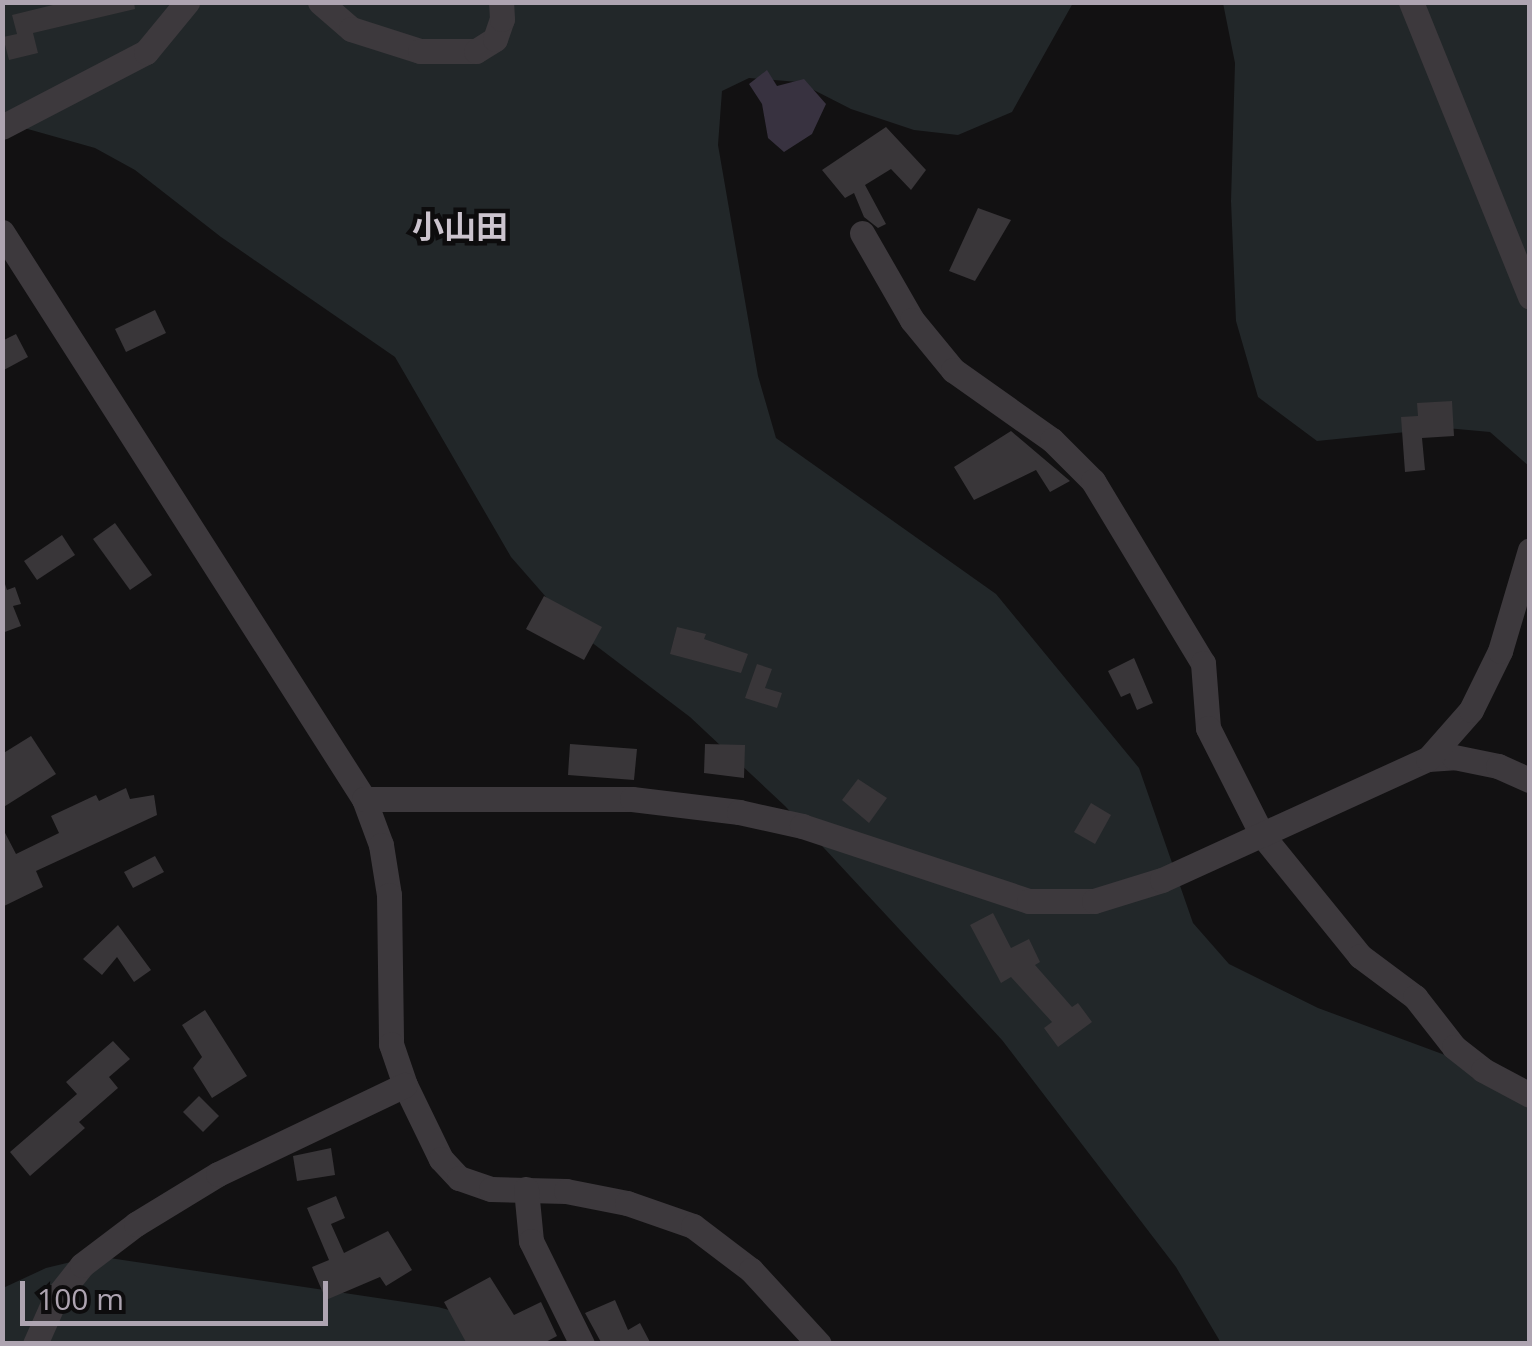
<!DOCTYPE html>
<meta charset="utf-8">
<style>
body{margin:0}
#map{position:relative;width:1532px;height:1346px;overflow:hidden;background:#121112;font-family:"Open Sans","Noto Sans JP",sans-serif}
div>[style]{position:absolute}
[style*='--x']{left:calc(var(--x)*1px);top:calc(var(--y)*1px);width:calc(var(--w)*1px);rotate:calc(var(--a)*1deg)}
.green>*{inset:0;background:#222729}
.water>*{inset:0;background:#383240}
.building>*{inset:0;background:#393639}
.minor>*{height:25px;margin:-12.5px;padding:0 12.5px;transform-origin:12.5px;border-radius:12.5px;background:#3d393d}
span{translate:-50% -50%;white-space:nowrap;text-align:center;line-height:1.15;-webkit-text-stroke:9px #0d0c0d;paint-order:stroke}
.quarter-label{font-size:32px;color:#ccc4ce;font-weight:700}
.frame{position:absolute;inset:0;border:5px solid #aea4b1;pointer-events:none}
.scale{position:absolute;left:20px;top:1281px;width:308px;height:45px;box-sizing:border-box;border:5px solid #aea4b1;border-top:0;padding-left:12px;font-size:30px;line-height:35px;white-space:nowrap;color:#aea4b1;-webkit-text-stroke:8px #0d0c0d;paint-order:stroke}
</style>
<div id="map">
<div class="green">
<div style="clip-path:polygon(2px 3px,1073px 3px,1012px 112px,958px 135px,914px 130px,851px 109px,798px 82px,749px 78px,722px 91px,718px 145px,758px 376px,776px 438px,996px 594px,1139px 768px,1193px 923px,1229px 964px,1318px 1008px,1529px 1086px,1529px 1343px,1221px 1343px,1176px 1267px,1002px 1040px,785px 806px,690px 717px,574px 629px,511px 557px,395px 357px,221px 237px,135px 170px,95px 148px,3px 122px)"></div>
<div style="clip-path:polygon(1223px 3px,1529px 3px,1529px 466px,1490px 432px,1446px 428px,1317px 441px,1258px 397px,1236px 321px,1231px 201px,1235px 63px)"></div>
<div style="clip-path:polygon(96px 1256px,438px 1307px,493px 1322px,503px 1344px,3px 1344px,3px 1288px,46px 1268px)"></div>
</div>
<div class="water">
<div style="clip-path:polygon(767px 70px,777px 86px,804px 79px,826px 104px,812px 134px,784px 152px,768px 138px,762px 104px,749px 84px)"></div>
</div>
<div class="building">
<div style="clip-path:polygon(65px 2px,134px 2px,135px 9px,33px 33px,38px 53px,9px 60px,3px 37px,17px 34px,12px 15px)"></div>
<div style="clip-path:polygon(886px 127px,926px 170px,911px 190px,891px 169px,865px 185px,886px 224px,878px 228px,864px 217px,854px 193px,845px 198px,822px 170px)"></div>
<div style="clip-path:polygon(978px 208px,1011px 220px,975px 281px,949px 271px)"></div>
<div style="clip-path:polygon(155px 310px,166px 333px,126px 352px,115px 329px)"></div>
<div style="clip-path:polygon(16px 334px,28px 357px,2px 371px,2px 341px)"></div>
<div style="clip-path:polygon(1452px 401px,1454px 436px,1422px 438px,1425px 470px,1405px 472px,1401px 417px,1418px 416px,1417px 403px)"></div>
<div style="clip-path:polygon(1011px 431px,1070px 481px,1050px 492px,1036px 470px,974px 500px,954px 467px)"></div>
<div style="clip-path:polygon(115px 523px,152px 575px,130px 590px,93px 539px)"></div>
<div style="clip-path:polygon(62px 535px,75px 555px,37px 580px,24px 561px)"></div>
<div style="clip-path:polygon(4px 581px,7px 590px,15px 587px,21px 604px,13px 606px,21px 626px,2px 633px)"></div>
<div style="clip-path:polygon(544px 596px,602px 627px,584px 660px,526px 629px)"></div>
<div style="clip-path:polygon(677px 627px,706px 634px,704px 639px,748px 654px,741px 673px,670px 654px)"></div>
<div style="clip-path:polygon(1134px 658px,1153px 703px,1137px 710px,1130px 693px,1121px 697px,1108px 671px)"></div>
<div style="clip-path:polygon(757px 664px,772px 669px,765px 688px,782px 693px,777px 708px,745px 698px)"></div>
<div style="clip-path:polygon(31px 736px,56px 774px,2px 808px,2px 754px)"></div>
<div style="clip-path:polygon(570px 744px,637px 749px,634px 780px,568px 775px)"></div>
<div style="clip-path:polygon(705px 744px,745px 745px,744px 778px,704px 773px)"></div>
<div style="clip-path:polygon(858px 779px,887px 798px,869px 823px,842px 800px)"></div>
<div style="clip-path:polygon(126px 788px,130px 799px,154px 795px,157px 815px,36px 871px,43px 887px,2px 907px,2px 827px,16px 854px,59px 833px,51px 816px,96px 795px,99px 801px)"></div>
<div style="clip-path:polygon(1091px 803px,1111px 815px,1095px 844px,1074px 832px)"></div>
<div style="clip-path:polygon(155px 856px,164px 872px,133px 888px,124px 872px)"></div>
<div style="clip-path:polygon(993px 913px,1011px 948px,1029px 939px,1040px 962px,1035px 965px,1072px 1007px,1078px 1003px,1092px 1022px,1058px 1047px,1044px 1028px,1052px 1022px,1011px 977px,1001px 983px,970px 925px)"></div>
<div style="clip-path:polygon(118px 925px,151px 970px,134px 982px,117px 957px,102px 975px,83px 959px)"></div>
<div style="clip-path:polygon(205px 1010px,247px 1076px,212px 1098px,193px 1068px,202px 1057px,182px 1025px)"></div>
<div style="clip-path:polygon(113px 1041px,130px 1059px,109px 1077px,118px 1088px,79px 1122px,85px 1128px,30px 1176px,10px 1152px,77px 1094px,66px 1082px)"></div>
<div style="clip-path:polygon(199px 1096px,219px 1116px,203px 1132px,183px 1112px)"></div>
<div style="clip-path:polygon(331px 1148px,335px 1175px,297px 1181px,293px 1156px)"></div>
<div style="clip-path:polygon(336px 1196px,345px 1218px,331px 1224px,344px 1253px,388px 1231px,412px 1270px,386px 1286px,380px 1277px,326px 1300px,312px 1267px,329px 1260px,307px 1208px)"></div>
<div style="clip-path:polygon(490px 1277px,514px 1315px,541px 1302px,557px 1336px,542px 1344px,467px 1344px,444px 1302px)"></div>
<div style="clip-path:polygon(615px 1300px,628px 1330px,640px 1323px,651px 1344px,602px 1344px,585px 1313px)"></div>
</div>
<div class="minor">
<div style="--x:320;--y:2;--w:41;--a:41.1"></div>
<div style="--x:351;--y:29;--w:72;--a:17.7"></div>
<div style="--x:420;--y:51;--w:56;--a:0"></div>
<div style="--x:476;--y:51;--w:22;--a:-32"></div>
<div style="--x:495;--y:39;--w:21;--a:-71"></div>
<div style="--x:502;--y:19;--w:17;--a:-93"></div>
<div style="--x:1411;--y:2;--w:318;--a:68"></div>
<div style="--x:2;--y:127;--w:162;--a:-27.5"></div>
<div style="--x:146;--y:52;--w:65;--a:-50.6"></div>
<div style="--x:2;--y:232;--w:673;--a:57.44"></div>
<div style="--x:364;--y:799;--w:49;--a:69.7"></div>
<div style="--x:381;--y:845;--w:51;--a:80.9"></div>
<div style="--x:389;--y:895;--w:149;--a:89.2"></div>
<div style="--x:391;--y:1044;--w:43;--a:71.1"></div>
<div style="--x:405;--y:1085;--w:82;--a:64.1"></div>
<div style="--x:441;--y:1159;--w:26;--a:47"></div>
<div style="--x:459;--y:1178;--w:34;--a:19"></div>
<div style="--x:491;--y:1189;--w:75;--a:1.5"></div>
<div style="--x:566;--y:1191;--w:62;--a:11.1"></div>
<div style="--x:627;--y:1203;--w:70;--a:19.2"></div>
<div style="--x:693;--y:1226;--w:73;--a:37.2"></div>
<div style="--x:751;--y:1270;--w:100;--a:47.4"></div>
<div style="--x:862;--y:233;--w:100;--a:60.1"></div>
<div style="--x:912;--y:320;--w:65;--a:50.6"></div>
<div style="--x:953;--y:370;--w:121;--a:35.3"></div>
<div style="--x:1052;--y:440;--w:58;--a:45"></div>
<div style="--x:1093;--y:481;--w:213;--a:58.9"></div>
<div style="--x:1203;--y:663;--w:65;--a:85.6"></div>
<div style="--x:1208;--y:728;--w:120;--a:63.2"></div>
<div style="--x:1262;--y:835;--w:156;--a:51"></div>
<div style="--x:1360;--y:956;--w:69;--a:36.7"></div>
<div style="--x:1415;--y:997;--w:63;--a:52"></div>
<div style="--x:1454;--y:1047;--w:37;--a:38"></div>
<div style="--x:1483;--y:1070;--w:53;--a:28"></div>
<div style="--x:1428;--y:759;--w:26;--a:-4"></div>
<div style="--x:1454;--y:757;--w:45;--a:11.6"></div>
<div style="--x:1498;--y:766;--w:35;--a:24"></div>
<div style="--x:364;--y:799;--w:268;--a:0"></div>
<div style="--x:632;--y:799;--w:108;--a:6.9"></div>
<div style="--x:739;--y:812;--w:65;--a:12.5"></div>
<div style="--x:802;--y:826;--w:239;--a:18.3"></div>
<div style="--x:1029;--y:901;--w:65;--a:0"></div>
<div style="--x:1094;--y:901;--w:71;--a:-17.2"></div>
<div style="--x:1162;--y:880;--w:292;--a:-24.5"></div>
<div style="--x:1428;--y:759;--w:65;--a:-48.7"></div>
<div style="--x:1471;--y:710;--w:66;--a:-63.8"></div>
<div style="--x:1500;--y:651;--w:105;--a:-73.5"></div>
<div style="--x:526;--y:1189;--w:52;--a:84.5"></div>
<div style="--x:531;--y:1241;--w:115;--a:63.7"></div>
<div style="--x:35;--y:1344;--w:49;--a:-66"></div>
<div style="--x:55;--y:1299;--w:43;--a:-51.5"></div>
<div style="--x:82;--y:1265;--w:68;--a:-37.2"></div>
<div style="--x:136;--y:1224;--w:96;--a:-31.4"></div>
<div style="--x:218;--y:1174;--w:207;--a:-25.5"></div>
</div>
<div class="quarter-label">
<span style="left:460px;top:226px">小山田</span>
</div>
<div class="frame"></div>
<div class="scale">100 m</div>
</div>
